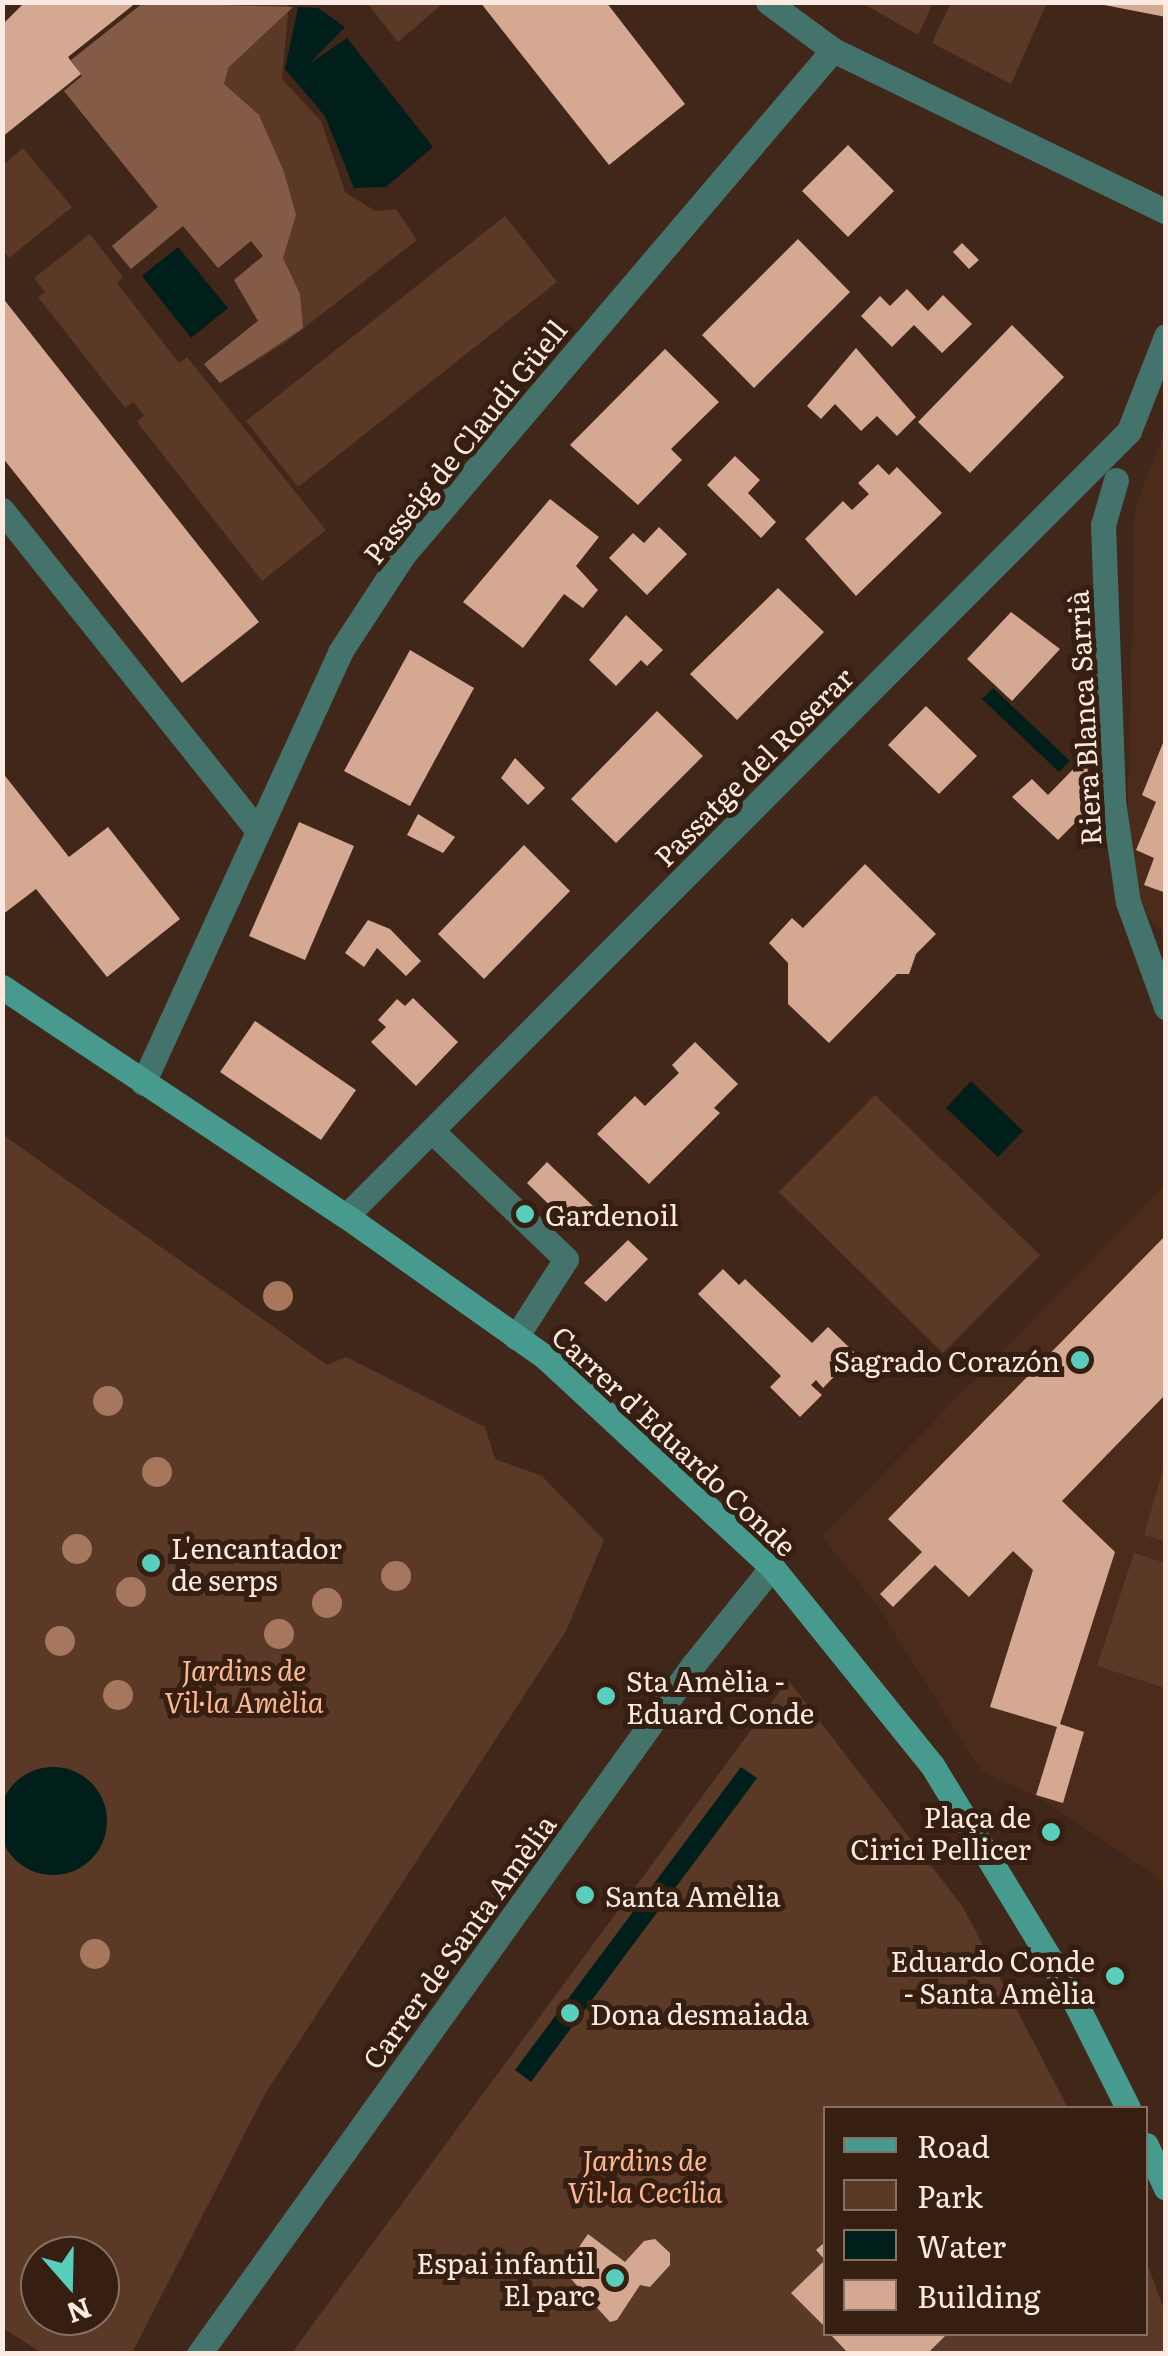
<!DOCTYPE html>
<meta charset="utf-8">
<style>
body{margin:0}
#map{position:relative;width:1168px;height:2356px;overflow:hidden;background:#40271a;font-family:Literata,serif}
div>[style]{position:absolute}
[style*='--x']{left:calc(var(--x)*1px);top:calc(var(--y)*1px);width:calc(var(--w)*1px);rotate:calc(var(--a)*1deg)}
.built>*{inset:0;background:#4b2c1b}
.green>*{inset:0;background:#5a3927}
.forest>*{inset:0;background:#835b46}
.water>*{inset:0;background:#011f1a}
.round{border-radius:50%}
.building>*{inset:0;background:#d5a891}
.lane>*{height:25px;margin:-12.5px;padding:0 12.5px;transform-origin:12.5px;border-radius:12.5px;background:#43736b}
.street>*{height:25px;margin:-12.5px;padding:0 12.5px;transform-origin:12.5px;border-radius:12.5px;background:#43736b}
.secondary>*{height:25px;margin:-12.5px;padding:0 12.5px;transform-origin:12.5px;border-radius:12.5px;background:#479a8e}
.trees>*{width:30px;height:30px;margin:-15px;border-radius:50%;background:#a7775d}
.dots>*{width:28px;height:28px;translate:-50% -50%;box-sizing:border-box;border:5px solid #361e10;border-radius:50%}
span{translate:-50% -50%;white-space:nowrap;text-align:center;line-height:1.15;-webkit-text-stroke:10px #361e10;paint-order:stroke}
.street-label{font-size:28px;color:#fbeae1}
.poi-label{font-size:28px;color:#fbeae1}
.left{translate:0 -50%;text-align:left}
.right{translate:-100% -50%;text-align:right}
.park-label{font-size:28px;color:#fcb894;font-style:italic}
.frame{position:absolute;inset:0;border:5px solid #fbeae1;pointer-events:none}
.legend{position:absolute;left:823px;top:2106px;width:325px;height:230px;box-sizing:border-box;background:#361e10;border:2px solid #857064;margin:0;padding:12px 18px;list-style:none;font-size:30px;color:#fbeae1}
.legend li{display:flex;align-items:center;gap:20px;height:50px}
.legend b{width:50px;border:2px solid #857064}
.north{position:absolute;left:20px;top:2236px;width:100px;height:100px;box-sizing:border-box;background:#361e10;border:2px solid #857064;border-radius:50%;rotate:160deg;font-size:28px;font-weight:700;line-height:40px;text-align:center;color:#fbeae1}
.north::after{content:'';display:block;margin:auto;width:35px;height:45px;background:#5acebd;clip-path:polygon(50% 0,100% 100%,50% 72%,0 100%)}
</style>
<div id="map">
<div class="built">
<div style="clip-path:polygon(1165px 431px,1165px 932px,1153px 925px,1134px 889px,1127px 848px,1135px 508px)"></div>
<div style="clip-path:polygon(1165px 1185px,1165px 1883px,1040px 1798px,981px 1771px,876px 1604px,822px 1536px)"></div>
</div>
<div class="green">
<div style="clip-path:polygon(951px 2px,1047px 3px,1011px 84px,932px 43px)"></div>
<div style="clip-path:polygon(143px 3px,289px 3px,282px 79px,321px 121px,345px 192px,375px 211px,396px 209px,417px 240px,286px 342px,220px 383px,204px 364px,258px 321px,234px 280px,263px 256px,251px 241px,218px 268px,183px 226px,131px 269px,112px 246px,158px 207px,64px 91px,82px 76px,71px 60px)"></div>
<div style="clip-path:polygon(367px 3px,437px 3px,440px 6px,398px 42px)"></div>
<div style="clip-path:polygon(862px 3px,862px 2px,933px 3px,918px 35px)"></div>
<div style="clip-path:polygon(23px 148px,72px 207px,9px 258px,3px 250px,3px 165px)"></div>
<div style="clip-path:polygon(505px 216px,557px 282px,298px 487px,246px 421px)"></div>
<div style="clip-path:polygon(90px 234px,123px 277px,117px 283px,179px 363px,187px 357px,326px 530px,262px 581px,137px 422px,144px 415px,133px 402px,125px 408px,38px 297px,45px 292px,34px 278px)"></div>
<div style="clip-path:polygon(875px 1095px,1040px 1255px,943px 1353px,779px 1192px)"></div>
<div style="clip-path:polygon(evenodd,2px 1134px,327px 1365px,346px 1357px,485px 1427px,495px 1459px,542px 1476px,604px 1540px,566px 1631px,265px 2094px,132px 2353px,42px 2353px,3px 2328px,2px 1134px,40px 2256px,100px 2256px,100px 2316px,40px 2316px,40px 2256px)"></div>
<div style="clip-path:polygon(1165px 1463px,1166px 1541px,1165px 1541px,1144px 1535px)"></div>
<div style="clip-path:polygon(1134px 1553px,1165px 1563px,1165px 1688px,1097px 1666px)"></div>
<div style="clip-path:polygon(788px 1680px,963px 1907px,1068px 2108px,826px 2108px,826px 2334px,1146px 2334px,1146px 2261px,1165px 2312px,1165px 2354px,291px 2354px)"></div>
</div>
<div class="forest">
<div style="clip-path:polygon(143px 3px,293px 7px,228px 68px,224px 84px,259px 115px,284px 172px,296px 215px,283px 258px,300px 294px,303px 328px,220px 383px,204px 364px,258px 321px,234px 280px,263px 256px,251px 241px,218px 268px,183px 226px,131px 269px,112px 246px,158px 207px,64px 91px,82px 76px,71px 60px)"></div>
</div>
<div class="water">
<div style="clip-path:polygon(298px 7px,318px 8px,345px 27px,309px 64px,347px 38px,433px 147px,386px 187px,354px 188px,325px 116px,285px 69px)"></div>
<div style="clip-path:polygon(178px 247px,228px 308px,191px 338px,142px 276px)"></div>
<div style="clip-path:polygon(993px 688px,1070px 761px,1059px 772px,982px 699px)"></div>
<div style="clip-path:polygon(971px 1081px,1023px 1131px,998px 1157px,946px 1108px)"></div>
<div style="clip-path:polygon(741px 1767px,757px 1778px,531px 2082px,515px 2070px)"></div>
<div class="round" style="left:-1px;top:1767px;width:108px;height:108px"></div>
</div>
<div class="building">
<div style="clip-path:polygon(25px 2px,137px 2px,68px 57px,81px 74px,2px 137px,2px 25px)"></div>
<div style="clip-path:polygon(480px 2px,606px 2px,685px 104px,609px 165px)"></div>
<div style="clip-path:polygon(1119px 2px,1166px 2px,1166px 17px,1094px 3px)"></div>
<div style="clip-path:polygon(848px 145px,894px 191px,848px 237px,802px 191px)"></div>
<div style="clip-path:polygon(798px 239px,850px 292px,754px 388px,702px 335px)"></div>
<div style="clip-path:polygon(962px 243px,979px 260px,969px 269px,953px 252px)"></div>
<div style="clip-path:polygon(907px 289px,928px 311px,943px 295px,972px 324px,942px 353px,914px 325px,892px 347px,861px 316px,880px 296px,890px 306px)"></div>
<div style="clip-path:polygon(2px 297px,259px 622px,182px 683px,2px 457px)"></div>
<div style="clip-path:polygon(1012px 325px,1064px 377px,970px 473px,918px 422px)"></div>
<div style="clip-path:polygon(856px 348px,916px 417px,897px 436px,877px 416px,861px 431px,835px 404px,821px 419px,807px 406px)"></div>
<div style="clip-path:polygon(665px 349px,719px 402px,671px 449px,682px 460px,638px 505px,570px 445px)"></div>
<div style="clip-path:polygon(735px 456px,760px 480px,748px 493px,776px 522px,761px 538px,707px 485px)"></div>
<div style="clip-path:polygon(878px 464px,889px 475px,897px 467px,942px 513px,856px 596px,805px 539px,843px 501px,852px 510px,869px 494px,858px 483px)"></div>
<div style="clip-path:polygon(550px 499px,599px 537px,576px 566px,598px 590px,583px 608px,564px 594px,523px 648px,463px 602px)"></div>
<div style="clip-path:polygon(659px 527px,687px 554px,647px 595px,609px 558px,633px 533px,644px 543px)"></div>
<div style="clip-path:polygon(778px 588px,824px 632px,737px 720px,690px 674px)"></div>
<div style="clip-path:polygon(1011px 612px,1060px 649px,1012px 701px,967px 659px)"></div>
<div style="clip-path:polygon(626px 615px,663px 650px,647px 666px,641px 660px,616px 686px,589px 660px)"></div>
<div style="clip-path:polygon(410px 650px,474px 688px,410px 806px,344px 771px)"></div>
<div style="clip-path:polygon(926px 706px,977px 756px,939px 794px,888px 745px)"></div>
<div style="clip-path:polygon(657px 711px,703px 756px,616px 843px,571px 799px)"></div>
<div style="clip-path:polygon(1165px 738px,1166px 738px,1166px 893px,1144px 885px,1154px 858px,1136px 850px,1156px 802px,1142px 795px)"></div>
<div style="clip-path:polygon(1088px 754px,1087px 811px,1058px 840px,1012px 797px,1032px 779px,1048px 795px)"></div>
<div style="clip-path:polygon(515px 758px,545px 788px,528px 805px,501px 778px)"></div>
<div style="clip-path:polygon(2px 772px,69px 857px,108px 827px,180px 919px,107px 977px,36px 889px,2px 915px)"></div>
<div style="clip-path:polygon(418px 814px,455px 837px,443px 853px,407px 835px)"></div>
<div style="clip-path:polygon(299px 822px,354px 846px,305px 960px,249px 936px)"></div>
<div style="clip-path:polygon(524px 845px,570px 891px,484px 979px,438px 934px)"></div>
<div style="clip-path:polygon(865px 864px,936px 934px,916px 954px,909px 974px,897px 974px,829px 1043px,788px 1004px,788px 963px,769px 943px,792px 918px,803px 928px)"></div>
<div style="clip-path:polygon(368px 920px,390px 929px,421px 961px,406px 976px,377px 948px,364px 967px,345px 953px)"></div>
<div style="clip-path:polygon(413px 998px,458px 1042px,416px 1086px,371px 1042px,386px 1027px,378px 1020px,397px 999px,405px 1006px)"></div>
<div style="clip-path:polygon(255px 1021px,356px 1090px,321px 1140px,220px 1072px)"></div>
<div style="clip-path:polygon(695px 1042px,738px 1084px,714px 1108px,720px 1113px,649px 1184px,597px 1134px,635px 1096px,645px 1106px,651px 1100px,679px 1073px,672px 1065px)"></div>
<div style="clip-path:polygon(547px 1162px,596px 1209px,576px 1231px,527px 1183px)"></div>
<div style="clip-path:polygon(1166px 1235px,1166px 1394px,1062px 1501px,1115px 1552px,1060px 1724px,1084px 1732px,1063px 1803px,1036px 1795px,1057px 1727px,990px 1707px,1033px 1570px,1013px 1551px,969px 1597px,935px 1565px,893px 1607px,880px 1594px,922px 1552px,888px 1519px)"></div>
<div style="clip-path:polygon(628px 1240px,648px 1259px,606px 1302px,584px 1283px)"></div>
<div style="clip-path:polygon(723px 1269px,739px 1285px,745px 1279px,812px 1343px,828px 1327px,856px 1354px,823px 1388px,816px 1380px,811px 1385px,822px 1395px,800px 1417px,770px 1387px,781px 1376px,698px 1294px)"></div>
<div style="clip-path:polygon(588px 2234px,625px 2262px,644px 2241px,655px 2239px,670px 2253px,670px 2265px,650px 2287px,640px 2285px,617px 2320px,610px 2322px,563px 2270px)"></div>
<div style="clip-path:polygon(826px 2241px,826px 2328px,791px 2293px,825px 2260px,816px 2250px)"></div>
<div style="clip-path:polygon(830px 2334px,947px 2334px,927px 2354px,849px 2354px)"></div>
</div>
<div class="lane">
<div style="--x:2;--y:510;--w:409;--a:51.4"></div>
<div style="--x:432;--y:1131;--w:185;--a:43.7"></div>
<div style="--x:566;--y:1259;--w:93;--a:122.7"></div>
</div>
<div class="street">
<div style="--x:768;--y:2;--w:81;--a:36.4"></div>
<div style="--x:833;--y:50;--w:370;--a:25.9"></div>
<div style="--x:1116;--y:480;--w:47;--a:106.1"></div>
<div style="--x:1103;--y:525;--w:276;--a:87.9"></div>
<div style="--x:1113;--y:801;--w:102;--a:81.6"></div>
<div style="--x:1128;--y:902;--w:112;--a:70.1"></div>
<div style="--x:143;--y:1083;--w:474;--a:-65.4"></div>
<div style="--x:340;--y:652;--w:117;--a:-56.9"></div>
<div style="--x:404;--y:554;--w:662;--a:-49.6"></div>
<div style="--x:346;--y:1216;--w:1109;--a:-45.07"></div>
<div style="--x:1129;--y:431;--w:102;--a:-68.7"></div>
<div style="--x:199;--y:2354;--w:848;--a:-54.36"></div>
<div style="--x:693;--y:1665;--w:126;--a:-51.1"></div>
</div>
<div class="secondary">
<div style="--x:2;--y:987;--w:413;--a:33.7"></div>
<div style="--x:346;--y:1216;--w:242;--a:35.3"></div>
<div style="--x:544;--y:1356;--w:311;--a:42.8"></div>
<div style="--x:772;--y:1567;--w:255;--a:51.1"></div>
<div style="--x:932;--y:1765;--w:263;--a:58.7"></div>
<div style="--x:1069;--y:1990;--w:132;--a:63.4"></div>
<div style="--x:1146;--y:2145;--w:47;--a:65.1"></div>
</div>
<div class="trees">
<div style="left:278px;top:1296px"></div>
<div style="left:108px;top:1401px"></div>
<div style="left:157px;top:1472px"></div>
<div style="left:77px;top:1549px"></div>
<div style="left:396px;top:1576px"></div>
<div style="left:131px;top:1592px"></div>
<div style="left:327px;top:1603px"></div>
<div style="left:279px;top:1634px"></div>
<div style="left:60px;top:1641px"></div>
<div style="left:118px;top:1695px"></div>
<div style="left:95px;top:1954px"></div>
</div>
<div class="dots">
<div style="left:525px;top:1214px;background:#5acebd"></div>
<div style="left:1080px;top:1360px;background:#5acebd"></div>
<div style="left:151px;top:1563px;background:#5acebd"></div>
<div style="left:606px;top:1696px;background:#5acebd"></div>
<div style="left:1051px;top:1832px;background:#5acebd"></div>
<div style="left:585px;top:1895px;background:#5acebd"></div>
<div style="left:1115px;top:1976px;background:#5acebd"></div>
<div style="left:570px;top:2013px;background:#5acebd"></div>
<div style="left:615px;top:2278px;background:#5acebd"></div>
</div>
<div class="street-label">
<span style="left:464px;top:441px;rotate:-51deg">Passeig de Claudi Güell</span>
<span style="left:1083px;top:718px;rotate:-93deg">Riera Blanca Sarrià</span>
<span style="left:753px;top:766px;rotate:-45deg">Passatge del Roserar</span>
<span style="left:675px;top:1440px;rotate:43deg">Carrer d'Eduardo Conde</span>
<span style="left:458px;top:1941px;rotate:-54deg">Carrer de Santa Amèlia</span>
</div>
<div class="poi-label">
<span class="left" style="left:545px;top:1214px">Gardenoil</span>
<span class="right" style="left:1060px;top:1360px">Sagrado Corazón</span>
<span class="left" style="left:171px;top:1563px">L'encantador<br>de serps</span>
<span class="left" style="left:626px;top:1696px">Sta Amèlia -<br>Eduard Conde</span>
<span class="right" style="left:1031px;top:1832px">Plaça de<br>Cirici Pellicer</span>
<span class="left" style="left:605px;top:1895px">Santa Amèlia</span>
<span class="right" style="left:1095px;top:1976px">Eduardo Conde<br>- Santa Amèlia</span>
<span class="left" style="left:590px;top:2013px">Dona desmaiada</span>
<span class="right" style="left:595px;top:2278px">Espai infantil<br>El parc</span>
</div>
<div class="park-label">
<span style="left:244px;top:1685px">Jardins de<br>Vil·la Amèlia</span>
<span style="left:645px;top:2175px">Jardins de<br>Vil·la Cecília</span>
</div>
<div class="frame"></div>
<ul class="legend">
<li><b style="height:12px;background:#479a8e"></b>Road</li>
<li><b style="height:28px;background:#5a3927"></b>Park</li>
<li><b style="height:28px;background:#011f1a"></b>Water</li>
<li><b style="height:28px;background:#d5a891"></b>Building</li>
</ul>
<div class="north">N</div>
</div>
